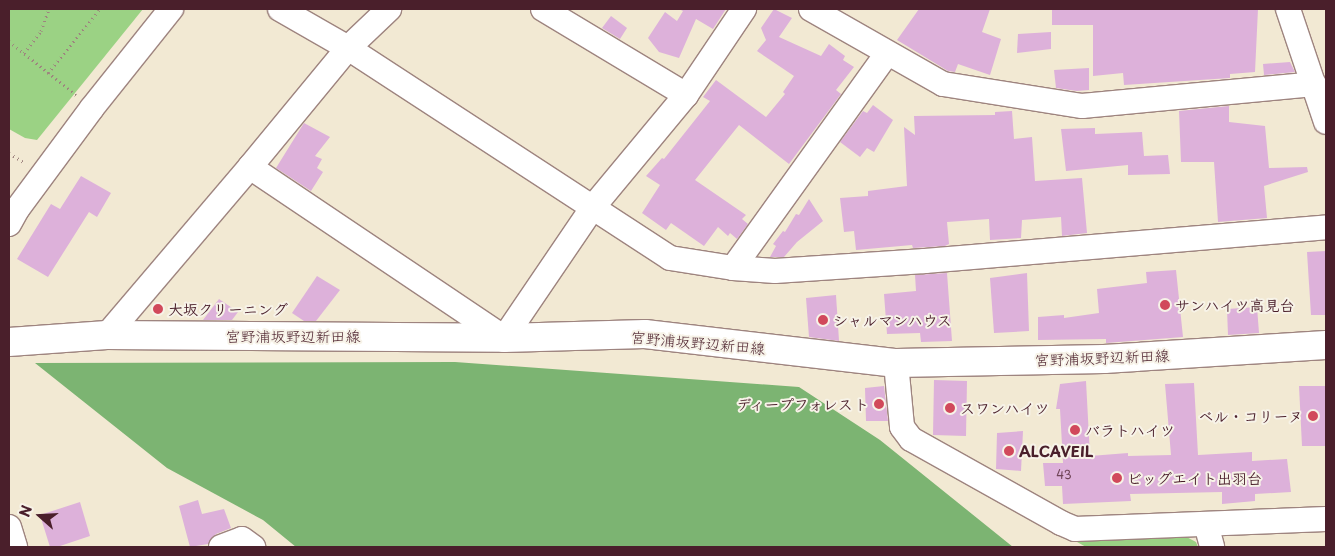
<!DOCTYPE html>
<meta charset="utf-8">
<style>
body{margin:0}
#map{position:relative;width:1335px;height:556px;overflow:hidden;background:#f2e9d3;font-family:"Playpen Sans","Klee One",sans-serif}
div>[style]{position:absolute}
[style*='--x']{left:calc(var(--x)*1px);top:calc(var(--y)*1px);width:calc(var(--w)*1px);rotate:calc(var(--a)*1deg)}
.green>*{inset:0;background:#9bd284}
.forest>*{inset:0;background:#7cb472}
.building>*{inset:0;background:#ddb1da}
.path>*{height:3px;margin-top:-1.5px;transform-origin:0;background:repeating-linear-gradient(90deg,#9e847f 0 1px,transparent 0 5px)}
.roads{filter:drop-shadow(1px 0 #9e847f) drop-shadow(-1px 0 #9e847f) drop-shadow(0 1px #9e847f) drop-shadow(0 -1px #9e847f)}
.minor>*{height:24px;margin:-12px;padding:0 12px;transform-origin:12px;border-radius:12px;background:#fff}
.major>*{height:28px;margin:-14px;padding:0 14px;transform-origin:14px;border-radius:14px;background:#fff}
.dots>*{width:14px;height:14px;translate:-50% -50%;box-sizing:border-box;border:2px solid #f7f3e8;border-radius:50%}
span{translate:-50% -50%;white-space:nowrap;text-align:center;line-height:1.15;-webkit-text-stroke:4px #f7f3e8;paint-order:stroke}
.number-label{font-size:12px;color:#6f4457}
.number-label span{-webkit-text-stroke-width:0}
.poi-label{font-size:15px;color:#4a1f2b;font-weight:700}
.left{translate:0 -50%;text-align:left}
.right{translate:-100% -50%;text-align:right}
.street-label{font-size:15px;color:#4a1f2b}
.frame{position:absolute;inset:0;border:10px solid #4a1f2b;pointer-events:none}
.north{position:absolute;left:15px;top:491px;width:50px;height:50px;-webkit-text-stroke:4px #f7f3e8;paint-order:stroke;rotate:289deg;font-size:14px;font-weight:700;line-height:20px;text-align:center;color:#4a1f2b}
.north::after{content:'';display:block;margin:auto;width:18px;height:22px;background:#4a1f2b;clip-path:polygon(50% 0,100% 100%,50% 72%,0 100%)}
</style>
<div id="map">
<div class="green">
<div style="clip-path:polygon(9px 9px,143px 9px,37px 140px,25px 138px,9px 129px)"></div>
<div style="clip-path:polygon(1179px 533px,1196px 542px,1198px 547px,1086px 547px,1070px 538px)"></div>
</div>
<div class="forest">
<div style="clip-path:polygon(455px 362px,799px 387px,880px 440px,1013px 547px,296px 547px,263px 520px,167px 468px,35px 363px)"></div>
</div>
<div class="building">
<div style="clip-path:polygon(679px 9px,726px 9px,713px 29px,696px 19px,679px 58px,659px 52px,648px 38px,665px 12px,677px 21px,683px 11px)"></div>
<div style="clip-path:polygon(774px 9px,792px 18px,779px 37px,821px 56px,829px 44px,845px 56px,843px 60px,854px 67px,836px 90px,841px 94px,789px 164px,739px 125px,695px 180px,746px 215px,742px 219px,748px 224px,737px 239px,730px 233px,728px 236px,718px 227px,704px 246px,671px 223px,666px 230px,642px 213px,660px 185px,646px 176px,662px 158px,664px 159px,710px 101px,703px 97px,716px 80px,766px 117px,785px 94px,783px 92px,794px 76px,757px 51px,766px 40px,761px 28px)"></div>
<div style="clip-path:polygon(919px 9px,990px 9px,982px 32px,1001px 39px,990px 75px,958px 64px,955px 72px,948px 71px,897px 40px)"></div>
<div style="clip-path:polygon(1052px 9px,1258px 9px,1255px 72px,1230px 74px,1230px 78px,1124px 85px,1123px 73px,1093px 76px,1093px 25px,1052px 25px)"></div>
<div style="clip-path:polygon(611px 16px,627px 28px,620px 39px,602px 28px)"></div>
<div style="clip-path:polygon(1051px 32px,1051px 49px,1017px 53px,1018px 34px)"></div>
<div style="clip-path:polygon(1290px 62px,1295px 72px,1264px 75px,1263px 64px)"></div>
<div style="clip-path:polygon(1089px 68px,1089px 90px,1077px 91px,1056px 88px,1054px 70px)"></div>
<div style="clip-path:polygon(873px 105px,893px 120px,874px 152px,867px 148px,860px 157px,840px 142px,863px 111px,867px 113px)"></div>
<div style="clip-path:polygon(1229px 106px,1229px 122px,1265px 126px,1269px 168px,1307px 167px,1308px 172px,1264px 186px,1267px 218px,1218px 222px,1214px 162px,1181px 162px,1179px 111px)"></div>
<div style="clip-path:polygon(1012px 111px,1014px 139px,1032px 137px,1035px 181px,1082px 178px,1087px 233px,1062px 236px,1061px 217px,1022px 220px,1021px 238px,990px 240px,989px 219px,947px 222px,949px 244px,945px 246px,913px 248px,912px 245px,856px 250px,854px 231px,844px 232px,840px 198px,868px 196px,868px 191px,907px 186px,904px 127px,915px 135px,914px 116px,995px 115px,995px 112px)"></div>
<div style="clip-path:polygon(304px 123px,330px 137px,315px 156px,322px 159px,317px 168px,323px 172px,311px 191px,276px 168px)"></div>
<div style="clip-path:polygon(1095px 128px,1095px 134px,1142px 132px,1144px 156px,1168px 155px,1170px 174px,1128px 175px,1128px 165px,1066px 171px,1061px 129px)"></div>
<div style="clip-path:polygon(81px 176px,111px 193px,97px 217px,89px 212px,48px 277px,17px 259px,51px 204px,60px 209px)"></div>
<div style="clip-path:polygon(809px 199px,823px 221px,797px 242px,784px 257px,770px 257px,776px 246px,773px 244px,783px 231px,785px 232px,796px 214px,799px 215px)"></div>
<div style="clip-path:polygon(1326px 251px,1326px 315px,1311px 315px,1307px 252px)"></div>
<div style="clip-path:polygon(1176px 270px,1183px 337px,1106px 343px,1106px 339px,1038px 340px,1038px 317px,1064px 315px,1064px 318px,1099px 313px,1097px 289px,1147px 283px,1146px 272px)"></div>
<div style="clip-path:polygon(947px 273px,952px 341px,921px 342px,920px 333px,887px 334px,884px 294px,916px 291px,915px 275px)"></div>
<div style="clip-path:polygon(1027px 273px,1029px 331px,994px 333px,990px 278px)"></div>
<div style="clip-path:polygon(317px 276px,340px 290px,316px 321px,304px 321px,292px 313px)"></div>
<div style="clip-path:polygon(836px 295px,839px 341px,809px 337px,806px 298px)"></div>
<div style="clip-path:polygon(219px 299px,238px 312px,232px 320px,203px 320px)"></div>
<div style="clip-path:polygon(1257px 307px,1259px 333px,1228px 335px,1227px 309px)"></div>
<div style="clip-path:polygon(934px 380px,967px 381px,966px 436px,933px 435px)"></div>
<div style="clip-path:polygon(1086px 381px,1090px 456px,1128px 453px,1128px 456px,1171px 455px,1165px 384px,1194px 383px,1198px 455px,1252px 452px,1252px 461px,1287px 459px,1291px 492px,1255px 494px,1255px 501px,1222px 504px,1222px 492px,1130px 494px,1131px 501px,1063px 504px,1062px 486px,1045px 486px,1043px 463px,1063px 463px,1060px 409px,1056px 409px,1060px 384px)"></div>
<div style="clip-path:polygon(884px 386px,888px 421px,866px 421px,865px 388px)"></div>
<div style="clip-path:polygon(1299px 386px,1326px 386px,1326px 446px,1302px 446px)"></div>
<div style="clip-path:polygon(1023px 431px,1021px 471px,996px 469px,997px 433px)"></div>
<div style="clip-path:polygon(198px 500px,202px 514px,224px 509px,231px 528px,216px 534px,208px 544px,190px 547px,179px 506px)"></div>
<div style="clip-path:polygon(80px 502px,90px 536px,57px 547px,50px 547px,40px 515px)"></div>
</div>
<div class="path">
<div style="--x:9;--y:41;--w:86;--a:38.9"></div>
<div style="--x:24;--y:53;--w:28;--a:-52"></div>
<div style="--x:41;--y:31;--w:23;--a:-70"></div>
<div style="--x:48;--y:73;--w:82;--a:-50.9"></div>
<div style="--x:9;--y:153;--w:19;--a:32"></div>
</div>
<div class="roads">
<div class="minor">
<div style="--x:280;--y:9;--w:78;--a:29.8"></div>
<div style="--x:348;--y:48;--w:384;--a:33.1"></div>
<div style="--x:670;--y:258;--w:64;--a:9"></div>
<div style="--x:733;--y:268;--w:42;--a:4.1"></div>
<div style="--x:775;--y:271;--w:150;--a:-3.8"></div>
<div style="--x:925;--y:261;--w:402;--a:-4.8"></div>
<div style="--x:543;--y:9;--w:167;--a:31"></div>
<div style="--x:811;--y:9;--w:152;--a:29.6"></div>
<div style="--x:943;--y:84;--w:141;--a:9"></div>
<div style="--x:1082;--y:106;--w:233;--a:-5.4"></div>
<div style="--x:1288;--y:9;--w:119;--a:71.4"></div>
<div style="--x:250;--y:167;--w:306;--a:33.9"></div>
<div style="--x:504;--y:338;--w:158;--a:-55.8"></div>
<div style="--x:593;--y:207;--w:146;--a:-50.3"></div>
<div style="--x:686;--y:95;--w:104;--a:-56"></div>
<div style="--x:9;--y:224;--w:18;--a:-61"></div>
<div style="--x:18;--y:208;--w:124;--a:-53.5"></div>
<div style="--x:92;--y:108;--w:127;--a:-51.4"></div>
<div style="--x:733;--y:268;--w:264;--a:-54.3"></div>
<div style="--x:107;--y:335;--w:221;--a:-49.6"></div>
<div style="--x:250;--y:167;--w:154;--a:-50.5"></div>
<div style="--x:348;--y:48;--w:57;--a:-43.6"></div>
<div style="--x:896;--y:363;--w:64;--a:84.6"></div>
<div style="--x:902;--y:427;--w:15;--a:53"></div>
<div style="--x:911;--y:439;--w:172;--a:29.2"></div>
<div style="--x:1061;--y:523;--w:15;--a:23"></div>
<div style="--x:1075;--y:529;--w:251;--a:-2.3"></div>
<div style="--x:1206;--y:524;--w:24;--a:75"></div>
<div style="--x:9;--y:527;--w:21;--a:73"></div>
<div style="--x:221;--y:547;--w:22;--a:-21"></div>
<div style="--x:242;--y:539;--w:14;--a:36"></div>
</div>
<div class="major">
<div style="--x:9;--y:342;--w:98;--a:-4.1"></div>
<div style="--x:107;--y:335;--w:397;--a:0.4"></div>
<div style="--x:504;--y:338;--w:141;--a:-1.6"></div>
<div style="--x:645;--y:334;--w:253;--a:6.6"></div>
<div style="--x:896;--y:363;--w:208;--a:-1.1"></div>
<div style="--x:1104;--y:359;--w:222;--a:-3.6"></div>
</div>
</div>
<div class="dots">
<div style="left:1165px;top:305px;background:#d1495b"></div>
<div style="left:158px;top:309px;background:#d1495b"></div>
<div style="left:823px;top:320px;background:#d1495b"></div>
<div style="left:879px;top:404px;background:#d1495b"></div>
<div style="left:950px;top:408px;background:#d1495b"></div>
<div style="left:1313px;top:416px;background:#d1495b"></div>
<div style="left:1075px;top:430px;background:#d1495b"></div>
<div style="left:1009px;top:451px;background:#d1495b"></div>
<div style="left:1117px;top:478px;background:#d1495b"></div>
</div>
<div class="number-label">
<span style="left:1064px;top:475px">43</span>
</div>
<div class="poi-label">
<span class="left" style="left:1175px;top:305px">サンハイツ高見台</span>
<span class="left" style="left:168px;top:309px">大坂クリーニング</span>
<span class="left" style="left:833px;top:320px">シャルマンハウス</span>
<span class="right" style="left:869px;top:404px">ディープフォレスト</span>
<span class="left" style="left:960px;top:408px">スワンハイツ</span>
<span class="right" style="left:1303px;top:416px">ベル・コリーヌ</span>
<span class="left" style="left:1085px;top:430px">バラトハイツ</span>
<span class="left" style="left:1019px;top:451px">ALCAVEIL</span>
<span class="left" style="left:1127px;top:478px">ビッグエイト出羽台</span>
</div>
<div class="street-label">
<span style="left:293px;top:336px">宮野浦坂野辺新田線</span>
<span style="left:698px;top:342px;rotate:5deg">宮野浦坂野辺新田線</span>
<span style="left:1102px;top:357px;rotate:-2deg">宮野浦坂野辺新田線</span>
</div>
<div class="frame"></div>
<div class="north">N</div>
</div>
